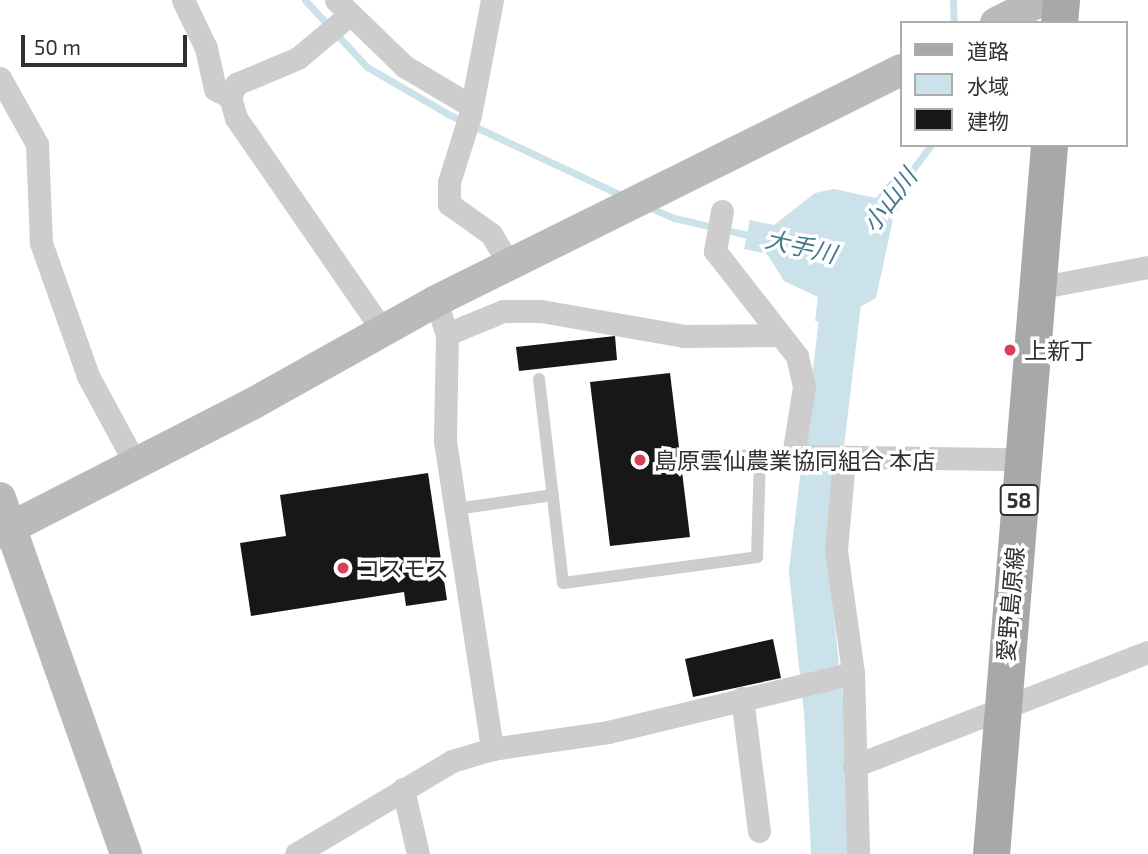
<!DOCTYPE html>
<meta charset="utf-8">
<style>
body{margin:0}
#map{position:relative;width:1148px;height:854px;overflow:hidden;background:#fff;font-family:"Exo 2","Noto Sans JP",sans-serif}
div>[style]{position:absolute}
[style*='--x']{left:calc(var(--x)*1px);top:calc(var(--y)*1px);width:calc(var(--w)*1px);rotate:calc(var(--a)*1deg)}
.water>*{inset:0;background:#cce2eb}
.stream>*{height:7px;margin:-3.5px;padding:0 3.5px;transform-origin:3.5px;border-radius:3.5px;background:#cce2eb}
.river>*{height:40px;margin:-20px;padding:0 20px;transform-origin:20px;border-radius:20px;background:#cce2eb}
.building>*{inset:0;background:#171717}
.lane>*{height:12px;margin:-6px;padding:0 6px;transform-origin:6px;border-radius:6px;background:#cdcdcd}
.street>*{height:23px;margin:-11.5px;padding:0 11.5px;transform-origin:11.5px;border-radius:11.5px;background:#cdcdcd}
.secondary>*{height:32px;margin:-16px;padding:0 16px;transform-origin:16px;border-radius:16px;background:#bababa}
.primary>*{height:37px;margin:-18.5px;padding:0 18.5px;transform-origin:18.5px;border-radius:18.5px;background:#a8a8a8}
.dots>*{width:19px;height:19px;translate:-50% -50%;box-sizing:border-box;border:4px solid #fff;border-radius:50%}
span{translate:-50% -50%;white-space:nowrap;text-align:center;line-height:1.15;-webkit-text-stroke:7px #fff;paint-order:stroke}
.shield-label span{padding:2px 5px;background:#fff;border:2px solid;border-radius:5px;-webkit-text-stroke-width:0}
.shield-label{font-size:21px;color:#303030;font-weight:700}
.poi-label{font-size:23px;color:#303030}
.left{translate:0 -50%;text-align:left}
.street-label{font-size:23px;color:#303030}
.water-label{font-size:24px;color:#42798e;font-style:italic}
.legend{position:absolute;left:900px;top:21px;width:228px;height:126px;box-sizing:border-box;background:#fff;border:2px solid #acacac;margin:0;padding:9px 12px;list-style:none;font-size:21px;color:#303030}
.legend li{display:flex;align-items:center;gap:14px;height:35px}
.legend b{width:35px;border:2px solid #acacac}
.scale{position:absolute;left:21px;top:35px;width:166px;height:32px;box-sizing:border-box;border:4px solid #303030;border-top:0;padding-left:9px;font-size:21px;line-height:24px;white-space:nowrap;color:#303030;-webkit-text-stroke:5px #fff;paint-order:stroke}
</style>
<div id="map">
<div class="water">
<div style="clip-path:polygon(901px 167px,919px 180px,894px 215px,876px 298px,855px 310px,854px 324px,815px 321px,818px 297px,784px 281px,767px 254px,744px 249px,750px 220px,774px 225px,815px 193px,834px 189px,876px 198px)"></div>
</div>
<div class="stream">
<div style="--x:305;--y:0;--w:91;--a:47.2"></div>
<div style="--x:367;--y:67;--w:94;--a:30.1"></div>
<div style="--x:448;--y:114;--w:195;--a:25.1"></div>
<div style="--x:953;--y:0;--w:23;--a:88"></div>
<div style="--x:904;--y:181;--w:45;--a:-53.1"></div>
<div style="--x:646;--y:206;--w:30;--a:23"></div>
<div style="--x:674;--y:218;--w:84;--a:13"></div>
</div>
<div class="river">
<div style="--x:831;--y:854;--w:142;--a:-92.8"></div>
<div style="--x:824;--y:712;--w:142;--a:-96.1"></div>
<div style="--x:809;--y:571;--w:304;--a:-83.2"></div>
</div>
<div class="building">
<div style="clip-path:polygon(615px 336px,617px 360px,519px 371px,516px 347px)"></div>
<div style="clip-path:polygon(670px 373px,690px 537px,610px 546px,590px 382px)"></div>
<div style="clip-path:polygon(428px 473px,447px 600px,406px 606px,404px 592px,251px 616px,240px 543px,286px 536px,280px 495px)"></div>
<div style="clip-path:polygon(773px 639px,781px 678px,693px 697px,685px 659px)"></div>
</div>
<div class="lane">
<div style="--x:539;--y:379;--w:205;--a:83.3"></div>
<div style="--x:563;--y:583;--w:196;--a:-7.6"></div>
<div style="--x:757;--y:557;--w:101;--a:-88.3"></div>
<div style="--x:697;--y:455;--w:96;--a:0.6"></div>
<div style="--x:456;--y:509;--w:98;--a:-8.2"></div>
</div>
<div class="street">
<div style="--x:183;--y:0;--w:53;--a:64.4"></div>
<div style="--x:206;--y:48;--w:42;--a:77.6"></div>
<div style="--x:215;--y:89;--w:17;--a:28"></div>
<div style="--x:336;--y:0;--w:95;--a:44.1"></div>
<div style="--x:404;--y:66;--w:78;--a:30.8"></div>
<div style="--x:492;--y:0;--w:117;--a:100.8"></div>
<div style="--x:470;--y:115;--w:70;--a:107.4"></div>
<div style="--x:449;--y:182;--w:22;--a:90"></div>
<div style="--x:449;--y:204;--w:52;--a:35.5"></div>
<div style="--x:491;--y:234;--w:35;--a:59"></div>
<div style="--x:348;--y:16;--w:65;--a:140"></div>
<div style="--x:298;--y:58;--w:67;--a:157.2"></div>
<div style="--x:236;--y:84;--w:14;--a:115"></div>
<div style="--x:230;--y:97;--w:22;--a:74"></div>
<div style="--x:236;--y:118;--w:259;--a:55.4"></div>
<div style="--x:0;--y:78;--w:76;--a:60.7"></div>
<div style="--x:37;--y:144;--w:99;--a:87.7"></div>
<div style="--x:41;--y:243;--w:141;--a:70.5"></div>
<div style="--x:88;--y:376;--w:99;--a:61.6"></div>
<div style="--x:722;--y:211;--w:41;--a:99.9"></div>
<div style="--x:715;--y:251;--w:133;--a:52"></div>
<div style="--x:797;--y:356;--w:32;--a:77"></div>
<div style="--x:804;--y:387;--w:70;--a:99.1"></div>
<div style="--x:793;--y:456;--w:229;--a:0.8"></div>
<div style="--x:1037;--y:288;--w:113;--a:-10.7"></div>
<div style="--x:436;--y:301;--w:35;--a:72"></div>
<div style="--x:447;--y:334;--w:107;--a:91.1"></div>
<div style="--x:445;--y:441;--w:312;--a:81.3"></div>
<div style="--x:447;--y:334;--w:61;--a:-22.3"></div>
<div style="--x:503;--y:311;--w:38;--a:0"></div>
<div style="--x:541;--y:311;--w:145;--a:9.9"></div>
<div style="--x:684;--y:336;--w:96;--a:-0.6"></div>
<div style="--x:844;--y:460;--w:90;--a:95.1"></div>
<div style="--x:836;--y:550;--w:124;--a:82.1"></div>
<div style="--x:853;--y:673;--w:181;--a:88.4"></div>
<div style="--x:742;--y:698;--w:134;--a:82.7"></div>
<div style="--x:854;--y:766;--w:315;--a:-21.2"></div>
<div style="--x:403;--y:789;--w:67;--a:77"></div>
<div style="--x:296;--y:854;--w:182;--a:-30.8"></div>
<div style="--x:452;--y:761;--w:42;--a:-16.7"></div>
<div style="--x:492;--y:749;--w:117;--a:-8.3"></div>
<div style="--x:608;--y:732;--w:252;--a:-13.5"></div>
</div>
<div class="secondary">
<div style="--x:996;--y:23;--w:51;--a:-26.6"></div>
<div style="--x:0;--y:498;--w:378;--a:70.5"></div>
<div style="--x:0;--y:533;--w:283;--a:-27.1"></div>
<div style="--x:252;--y:404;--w:211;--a:-29.2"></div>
<div style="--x:436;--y:301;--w:519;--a:-26.42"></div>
</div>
<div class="primary">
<div style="--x:1059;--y:23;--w:23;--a:-85"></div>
<div style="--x:991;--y:854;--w:711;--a:-85.32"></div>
</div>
<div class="dots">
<div style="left:1010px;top:350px;background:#db3e5b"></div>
<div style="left:640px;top:460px;background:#db3e5b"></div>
<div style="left:343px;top:568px;background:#db3e5b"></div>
</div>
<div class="shield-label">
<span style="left:1019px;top:500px">58</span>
</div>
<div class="poi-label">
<span class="left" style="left:1024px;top:350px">上新丁</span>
<span class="left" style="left:654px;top:460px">島原雲仙農業協同組合 本店</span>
<span class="left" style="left:357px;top:568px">コスモス</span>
</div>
<div class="street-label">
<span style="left:1010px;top:604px;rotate:-85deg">愛野島原線</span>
</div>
<div class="water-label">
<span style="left:889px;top:200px;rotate:-53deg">小山川</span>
<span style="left:801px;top:246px;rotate:13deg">大手川</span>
</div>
<ul class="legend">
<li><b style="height:9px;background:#a8a8a8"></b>道路</li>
<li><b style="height:19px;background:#cce2eb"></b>水域</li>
<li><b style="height:19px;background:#171717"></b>建物</li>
</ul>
<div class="scale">50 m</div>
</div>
